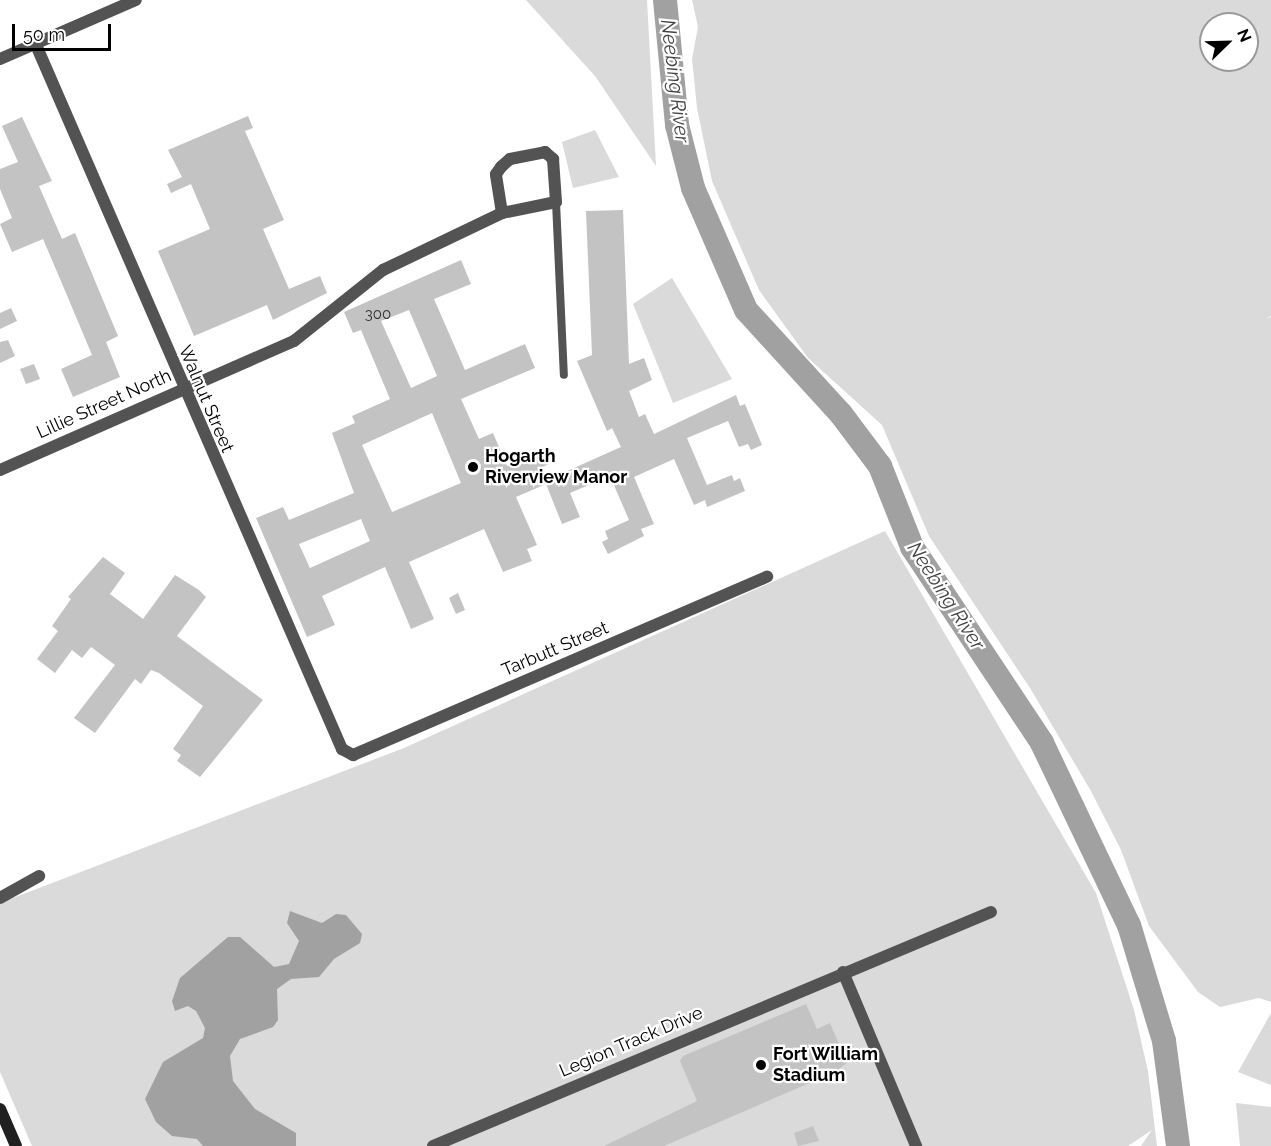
<!DOCTYPE html>
<style>
body{margin:0}
#map{position:relative;width:1271px;height:1146px;overflow:hidden;background:#fff;font-family:Raleway,sans-serif}
div>[style]{position:absolute}
[style*='--x']{left:calc(var(--x)*1px);top:calc(var(--y)*1px);width:calc(var(--w)*1px);rotate:calc(var(--a)*1deg)}
.green>*{inset:0;background:#dadada}
.water>*{inset:0;background:#a1a1a1}
.river>*{height:24px;margin:-12px;padding:0 12px;transform-origin:12px;border-radius:12px;background:#a1a1a1}
.building>*{inset:0;background:#c3c3c3}
.lane>*{height:8px;margin:-4px;padding:0 4px;transform-origin:4px;border-radius:4px;background:#535353}
.street>*{height:12px;margin:-6px;padding:0 6px;transform-origin:6px;border-radius:6px;background:#535353}
.secondary>*{height:12px;margin:-6px;padding:0 6px;transform-origin:6px;border-radius:6px;background:#202020}
.dots>*{width:16px;height:16px;translate:-50% -50%;box-sizing:border-box;border:3px solid #fff;border-radius:50%}
span{translate:-50% -50%;white-space:nowrap;text-align:center;line-height:1.15;-webkit-text-stroke:4.5px #fff;paint-order:stroke}
.number-label{font-size:15px;color:#313131}
.number-label span{-webkit-text-stroke-width:0}
.street-label{font-size:18px;color:#000}
.poi-label{font-size:18px;color:#000;font-weight:700}
.left{translate:0 -50%;text-align:left}
.water-label{font-size:20px;color:#424242;font-style:italic}
.north{position:absolute;left:1199px;top:12px;width:60px;height:60px;box-sizing:border-box;background:#fff;border:2px solid #999;border-radius:50%;rotate:67deg;font-size:16px;font-weight:700;line-height:24px;text-align:center;color:#000}
.north::after{content:'';display:block;margin:auto;width:21px;height:27px;background:#000;clip-path:polygon(50% 0,100% 100%,50% 72%,0 100%)}
.scale{position:absolute;left:12px;top:24px;width:99px;height:27px;box-sizing:border-box;border:3px solid #000;border-top:0;padding-left:8px;font-size:18px;line-height:21px;white-space:nowrap;color:#000;-webkit-text-stroke:4px #fff;paint-order:stroke}
</style>
<div id="map">
<div class="green">
<div style="clip-path:polygon(526px 0,647px 0,656px 166px,595px 76px)"></div>
<div style="clip-path:polygon(evenodd,692px 0,1271px 0,1271px 316px,1265px 319px,1271px 317px,1271px 1002px,1259px 998px,1220px 1007px,1198px 992px,1149px 926px,1121px 850px,1091px 791px,1030px 688px,929px 536px,882px 425px,808px 358px,759px 290px,712px 181px,697px 108px,692px 59px,698px 27px,692px 0,1211px 24px,1247px 24px,1247px 60px,1211px 60px,1211px 24px)"></div>
<div style="clip-path:polygon(595px 130px,619px 177px,573px 188px,562px 142px)"></div>
<div style="clip-path:polygon(672px 278px,732px 379px,673px 403px,633px 304px)"></div>
<div style="clip-path:polygon(885px 531px,1096px 893px,1134px 1010px,1148px 1071px,1157px 1146px,1141px 1146px,1152px 1130px,1128px 1146px,32px 1146px,0 1072px,0 903px,404px 748px)"></div>
<div style="clip-path:polygon(1271px 1013px,1271px 1085px,1238px 1072px)"></div>
<div style="clip-path:polygon(1236px 1103px,1271px 1107px,1271px 1146px,1240px 1146px)"></div>
</div>
<div class="water">
<div style="clip-path:polygon(290px 911px,322px 923px,336px 914px,346px 915px,362px 934px,360px 943px,334px 959px,319px 977px,291px 979px,277px 989px,278px 1020px,273px 1027px,240px 1039px,230px 1056px,233px 1081px,255px 1109px,296px 1133px,296px 1146px,203px 1146px,197px 1139px,172px 1136px,156px 1122px,145px 1099px,163px 1062px,203px 1038px,205px 1028px,196px 1011px,188px 1006px,175px 1011px,172px 1001px,180px 978px,228px 937px,240px 937px,274px 967px,289px 964px,299px 941px,287px 923px)"></div>
</div>
<div class="river">
<div style="--x:665;--y:0;--w:126;--a:84.5"></div>
<div style="--x:677;--y:125;--w:65;--a:75.7"></div>
<div style="--x:693;--y:188;--w:133;--a:66.5"></div>
<div style="--x:746;--y:310;--w:141;--a:47.6"></div>
<div style="--x:841;--y:414;--w:65;--a:53.1"></div>
<div style="--x:880;--y:466;--w:87;--a:68.4"></div>
<div style="--x:912;--y:547;--w:235;--a:56.4"></div>
<div style="--x:1042;--y:743;--w:202;--a:64.5"></div>
<div style="--x:1129;--y:925;--w:121;--a:73.2"></div>
<div style="--x:1164;--y:1041;--w:106;--a:82.4"></div>
</div>
<div class="building">
<div style="clip-path:polygon(248px 116px,253px 128px,245px 131px,284px 220px,263px 229px,289px 289px,320px 276px,327px 293px,273px 320px,267px 305px,194px 336px,158px 251px,210px 229px,191px 184px,171px 193px,167px 184px,182px 177px,168px 150px)"></div>
<div style="clip-path:polygon(22px 117px,52px 181px,39px 186px,62px 239px,75px 233px,118px 336px,106px 342px,120px 377px,73px 397px,61px 369px,92px 355px,66px 293px,43px 239px,12px 252px,0 224px,12px 218px,0 189px,0 169px,18px 162px,2px 126px)"></div>
<div style="clip-path:polygon(evenodd,623px 210px,629px 364px,644px 358px,652px 380px,629px 391px,639px 417px,645px 414px,654px 434px,736px 395px,740px 406px,745px 404px,762px 445px,751px 450px,748px 444px,739px 447px,728px 421px,687px 438px,707px 485px,732px 475px,734px 481px,740px 478px,745px 491px,707px 507px,705px 500px,694px 505px,674px 459px,634px 477px,654px 524px,641px 529px,644px 536px,608px 554px,602px 542px,608px 539px,605px 531px,629px 520px,610px 476px,570px 493px,580px 517px,562px 524px,546px 484px,516px 497px,537px 545px,527px 549px,532px 561px,503px 572px,484px 529px,409px 562px,434px 619px,411px 629px,385px 567px,322px 596px,335px 625px,307px 637px,256px 518px,283px 507px,289px 520px,354px 493px,332px 433px,355px 423px,352px 416px,390px 399px,361px 330px,353px 333px,344px 312px,461px 260px,471px 284px,434px 299px,465px 370px,525px 344px,535px 368px,461px 399px,479px 439px,493px 433px,507px 466px,546px 449px,552px 462px,541px 468px,547px 480px,621px 447px,612px 428px,607px 431px,577px 361px,592px 355px,586px 211px,623px 210px,409px 310px,437px 376px,411px 388px,381px 321px,409px 310px,623px 210px,432px 413px,461px 483px,392px 512px,362px 445px,432px 413px,623px 210px,361px 519px,370px 541px,310px 568px,299px 544px,361px 519px)"></div>
<div style="clip-path:polygon(11px 308px,17px 321px,0 329px,0 313px)"></div>
<div style="clip-path:polygon(8px 340px,15px 356px,0 363px,0 342px)"></div>
<div style="clip-path:polygon(34px 364px,40px 379px,26px 384px,20px 369px)"></div>
<div style="clip-path:polygon(103px 557px,125px 573px,110px 594px,143px 619px,175px 575px,199px 590px,206px 597px,177px 636px,263px 700px,200px 777px,177px 761px,181px 755px,173px 749px,203px 706px,159px 673px,151px 670px,141px 684px,135px 679px,95px 733px,74px 718px,115px 665px,91px 647px,82px 658px,72px 650px,55px 673px,37px 659px,58px 631px,52px 626px,71px 599px,68px 597px)"></div>
<div style="clip-path:polygon(458px 593px,465px 610px,456px 614px,449px 598px)"></div>
<div style="clip-path:polygon(806px 1004px,817px 1029px,830px 1023px,847px 1063px,835px 1072px,664px 1146px,604px 1146px,697px 1101px,680px 1061px,683px 1056px)"></div>
<div style="clip-path:polygon(813px 1126px,819px 1141px,798px 1146px,794px 1133px)"></div>
</div>
<div class="lane">
<div style="--x:556;--y:202;--w:173;--a:87.4"></div>
</div>
<div class="street">
<div style="--x:36;--y:45;--w:768;--a:66.51"></div>
<div style="--x:342;--y:749;--w:13;--a:29"></div>
<div style="--x:353;--y:755;--w:451;--a:-23.3"></div>
<div style="--x:0;--y:59;--w:148;--a:-23.5"></div>
<div style="--x:0;--y:470;--w:321;--a:-23.7"></div>
<div style="--x:294;--y:341;--w:114;--a:-38.6"></div>
<div style="--x:383;--y:270;--w:132;--a:-25.6"></div>
<div style="--x:502;--y:213;--w:39;--a:-99"></div>
<div style="--x:496;--y:174;--w:9;--a:-54"></div>
<div style="--x:501;--y:167;--w:12;--a:-42"></div>
<div style="--x:510;--y:159;--w:36;--a:-11"></div>
<div style="--x:545;--y:152;--w:11;--a:41"></div>
<div style="--x:553;--y:159;--w:43;--a:86"></div>
<div style="--x:556;--y:202;--w:55;--a:168.5"></div>
<div style="--x:0;--y:898;--w:45;--a:-29.4"></div>
<div style="--x:843;--y:972;--w:189;--a:67.2"></div>
<div style="--x:433;--y:1146;--w:605;--a:-22.75"></div>
</div>
<div class="secondary">
<div style="--x:0;--y:1109;--w:40;--a:66.6"></div>
</div>
<div class="dots">
<div style="left:473px;top:467px;background:#000"></div>
<div style="left:761px;top:1065px;background:#000"></div>
</div>
<div class="number-label">
<span style="left:378px;top:315px">300</span>
</div>
<div class="street-label">
<span style="left:206px;top:399px;rotate:67deg">Walnut Street</span>
<span style="left:104px;top:404px;rotate:-24deg">Lillie Street North</span>
<span style="left:555px;top:649px;rotate:-23deg">Tarbutt Street</span>
<span style="left:631px;top:1042px;rotate:-23deg">Legion Track Drive</span>
</div>
<div class="poi-label">
<span class="left" style="left:485px;top:467px">Hogarth<br>Riverview Manor</span>
<span class="left" style="left:773px;top:1065px">Fort William<br>Stadium</span>
</div>
<div class="water-label">
<span style="left:675px;top:81px;rotate:83deg">Neebing River</span>
<span style="left:946px;top:596px;rotate:57deg">Neebing River</span>
</div>
<div class="north">N</div>
<div class="scale">50 m</div>
</div>
